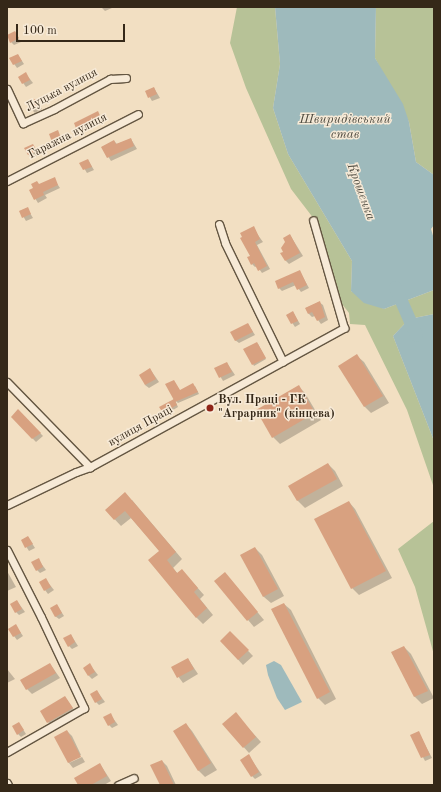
<!DOCTYPE html>
<meta charset="utf-8">
<style>
body{margin:0}
#map{position:relative;width:441px;height:792px;overflow:hidden;background:#f2dfc2;font-family:"Old Standard TT",serif}
div>[style]{position:absolute}
[style*='--x']{left:calc(var(--x)*1px);top:calc(var(--y)*1px);width:calc(var(--w)*1px);rotate:calc(var(--a)*1deg)}
.green>*{inset:0;background:#b7c297}
.water>*{inset:0;background:#9ebabc}
.shadow>*{inset:0;background:#0003}
.river>*{height:13px;margin:-6.5px;padding:0 6.5px;transform-origin:6.5px;border-radius:6.5px;background:#9ebabc}
.building>*{inset:0;background:#d8a180}
.roads{filter:drop-shadow(1px 0 #645642) drop-shadow(-1px 0 #645642) drop-shadow(0 1px #645642) drop-shadow(0 -1px #645642)}
.minor>*{height:7px;margin:-3.5px;padding:0 3.5px;transform-origin:3.5px;border-radius:3.5px;background:#f7ead7}
.dots>*{width:11px;height:11px;translate:-50% -50%;box-sizing:border-box;border:2px solid #f7ead7;border-radius:50%}
span{translate:-50% -50%;white-space:nowrap;text-align:center;line-height:1.15;-webkit-text-stroke:3px #f7ead7;paint-order:stroke}
.street-label{font-size:12px;color:#352818}
.poi-label{font-size:12px;color:#352818;font-weight:700}
.left{translate:0 -50%;text-align:left}
.water-label{font-size:13px;color:#4f4c41;font-style:italic}
.frame{position:absolute;inset:0;border:8px solid #352818;pointer-events:none}
.scale{position:absolute;left:16px;top:24px;width:109px;height:18px;box-sizing:border-box;border:2px solid #352818;border-top:0;padding-left:5px;font-size:12px;line-height:14px;white-space:nowrap;color:#352818;-webkit-text-stroke:3px #f7ead7;paint-order:stroke}
</style>
<div id="map">
<div class="green">
<div style="clip-path:polygon(237px 7px,275px 7px,280px 64px,273px 108px,288px 154px,352px 261px,351px 291px,384px 309px,434px 290px,434px 314px,409px 319px,393px 336px,434px 441px,434px 488px,407px 410px,365px 325px,350px 324px,349px 313px,342px 304px,314px 219px,291px 189px,246px 88px,230px 43px)"></div>
<div style="clip-path:polygon(376px 7px,434px 7px,434px 175px,416px 162px,409px 122px,375px 58px)"></div>
<div style="clip-path:polygon(434px 521px,434px 655px,415px 587px,398px 549px)"></div>
</div>
<div class="water">
<div style="clip-path:polygon(275px 7px,376px 7px,375px 58px,403px 104px,409px 122px,416px 162px,434px 175px,434px 225px,431px 229px,434px 239px,434px 290px,384px 309px,364px 303px,351px 291px,352px 261px,288px 154px,273px 108px,280px 64px)"></div>
<div style="clip-path:polygon(434px 314px,434px 441px,393px 336px,409px 319px)"></div>
<div style="clip-path:polygon(274px 661px,281px 665px,302px 702px,285px 710px,277px 698px,268px 675px,266px 665px)"></div>
</div>
<div class="shadow">
<div style="clip-path:polygon(101px 7px,112px 7px,112px 8px,105px 11px)"></div>
<div style="clip-path:polygon(14px 32px,21px 42px,14px 45px,11px 42px)"></div>
<div style="clip-path:polygon(18px 55px,24px 64px,17px 68px,10px 58px)"></div>
<div style="clip-path:polygon(26px 74px,33px 83px,26px 87px,19px 77px)"></div>
<div style="clip-path:polygon(154px 88px,160px 98px,152px 101px,146px 91px)"></div>
<div style="clip-path:polygon(35px 100px,42px 109px,35px 113px,32px 110px)"></div>
<div style="clip-path:polygon(97px 112px,103px 121px,81px 133px,78px 130px)"></div>
<div style="clip-path:polygon(57px 132px,63px 141px,56px 145px,53px 141px)"></div>
<div style="clip-path:polygon(131px 139px,137px 149px,111px 161px,102px 147px,114px 141px,117px 144px)"></div>
<div style="clip-path:polygon(33px 145px,39px 155px,32px 158px,29px 155px)"></div>
<div style="clip-path:polygon(88px 160px,94px 170px,87px 173px,81px 163px)"></div>
<div style="clip-path:polygon(54px 179px,60px 188px,45px 195px,47px 198px,38px 203px,30px 190px)"></div>
<div style="clip-path:polygon(27px 208px,33px 218px,26px 221px,20px 211px)"></div>
<div style="clip-path:polygon(253px 228px,263px 242px,257px 245px,270px 269px,262px 273px,257px 266px,255px 267px,252px 264px)"></div>
<div style="clip-path:polygon(290px 235px,303px 256px,289px 264px,286px 261px,284px 252px)"></div>
<div style="clip-path:polygon(300px 272px,309px 288px,301px 292px,296px 285px,282px 291px,279px 288px)"></div>
<div style="clip-path:polygon(319px 302px,323px 305px,328px 320px,321px 324px,315px 316px,312px 317px,309px 314px,306px 308px)"></div>
<div style="clip-path:polygon(293px 312px,300px 324px,295px 327px,287px 315px)"></div>
<div style="clip-path:polygon(248px 324px,255px 335px,239px 343px,235px 340px)"></div>
<div style="clip-path:polygon(258px 344px,266px 359px,254px 366px,253px 364px)"></div>
<div style="clip-path:polygon(357px 356px,364px 362px,389px 403px,371px 413px,365px 407px,340px 366px)"></div>
<div style="clip-path:polygon(227px 363px,235px 375px,223px 381px,216px 369px)"></div>
<div style="clip-path:polygon(150px 369px,159px 382px,149px 388px,145px 385px)"></div>
<div style="clip-path:polygon(195px 386px,199px 394px,178px 403px,175px 400px,178px 407px,165px 415px,163px 413px,180px 391px)"></div>
<div style="clip-path:polygon(298px 386px,305px 393px,321px 420px,280px 444px,273px 437px)"></div>
<div style="clip-path:polygon(18px 410px,43px 436px,36px 442px,12px 417px)"></div>
<div style="clip-path:polygon(328px 464px,335px 471px,343px 486px,305px 508px,298px 501px,290px 486px)"></div>
<div style="clip-path:polygon(132px 500px,182px 559px,173px 568px,178px 574px,188px 577px,204px 595px,200px 599px,213px 615px,203px 624px,196px 617px,160px 551px,131px 518px,121px 526px,106px 510px)"></div>
<div style="clip-path:polygon(349px 502px,355px 509px,392px 578px,359px 595px,352px 588px)"></div>
<div style="clip-path:polygon(28px 537px,35px 548px,29px 551px,22px 540px)"></div>
<div style="clip-path:polygon(255px 548px,262px 555px,284px 596px,271px 603px,264px 597px,241px 555px)"></div>
<div style="clip-path:polygon(38px 559px,46px 570px,40px 573px,37px 570px)"></div>
<div style="clip-path:polygon(7px 571px,16px 587px,7px 591px)"></div>
<div style="clip-path:polygon(46px 580px,54px 590px,48px 594px,45px 590px)"></div>
<div style="clip-path:polygon(231px 580px,264px 620px,254px 627px,215px 581px)"></div>
<div style="clip-path:polygon(17px 601px,25px 612px,19px 615px,16px 612px)"></div>
<div style="clip-path:polygon(284px 604px,291px 610px,336px 699px,325px 705px,318px 698px,272px 610px)"></div>
<div style="clip-path:polygon(57px 605px,64px 616px,59px 619px,55px 616px)"></div>
<div style="clip-path:polygon(16px 626px,23px 636px,17px 640px,14px 636px)"></div>
<div style="clip-path:polygon(230px 632px,253px 656px,243px 665px,221px 641px)"></div>
<div style="clip-path:polygon(71px 635px,78px 646px,72px 649px,69px 646px)"></div>
<div style="clip-path:polygon(404px 647px,411px 654px,434px 698px,422px 704px,415px 697px,392px 653px)"></div>
<div style="clip-path:polygon(188px 659px,198px 674px,183px 683px,172px 668px)"></div>
<div style="clip-path:polygon(50px 664px,60px 678px,32px 694px,27px 689px)"></div>
<div style="clip-path:polygon(90px 665px,98px 675px,92px 679px,89px 676px)"></div>
<div style="clip-path:polygon(7px 669px,15px 679px,7px 683px)"></div>
<div style="clip-path:polygon(97px 691px,105px 702px,99px 705px,96px 702px)"></div>
<div style="clip-path:polygon(65px 697px,77px 714px,53px 727px,48px 722px)"></div>
<div style="clip-path:polygon(110px 714px,118px 725px,112px 728px,109px 725px)"></div>
<div style="clip-path:polygon(240px 719px,261px 742px,249px 753px,223px 724px)"></div>
<div style="clip-path:polygon(19px 723px,26px 734px,21px 737px,18px 734px)"></div>
<div style="clip-path:polygon(186px 724px,192px 731px,217px 770px,205px 777px,199px 771px,174px 731px)"></div>
<div style="clip-path:polygon(67px 731px,72px 736px,81px 755px,69px 763px,56px 737px)"></div>
<div style="clip-path:polygon(419px 733px,432px 758px,425px 761px,412px 736px)"></div>
<div style="clip-path:polygon(249px 756px,262px 775px,255px 779px,252px 776px)"></div>
<div style="clip-path:polygon(82px 757px,85px 762px,73px 768px,69px 763px)"></div>
<div style="clip-path:polygon(162px 761px,167px 766px,176px 785px,161px 785px)"></div>
<div style="clip-path:polygon(100px 764px,111px 781px,104px 785px,80px 785px)"></div>
</div>
<div class="river">
<div style="--x:395;--y:287;--w:52;--a:66.4"></div>
</div>
<div class="building">
<div style="clip-path:polygon(15px 31px,19px 38px,10px 43px,7px 35px)"></div>
<div style="clip-path:polygon(18px 54px,22px 61px,13px 65px,9px 58px)"></div>
<div style="clip-path:polygon(26px 72px,30px 80px,22px 84px,18px 77px)"></div>
<div style="clip-path:polygon(154px 87px,157px 94px,148px 98px,145px 91px)"></div>
<div style="clip-path:polygon(35px 99px,39px 106px,31px 111px,27px 103px)"></div>
<div style="clip-path:polygon(98px 111px,101px 118px,77px 131px,74px 123px)"></div>
<div style="clip-path:polygon(58px 130px,61px 138px,52px 142px,49px 134px)"></div>
<div style="clip-path:polygon(131px 138px,134px 146px,107px 158px,101px 147px,114px 140px,116px 144px)"></div>
<div style="clip-path:polygon(33px 144px,37px 151px,28px 155px,24px 148px)"></div>
<div style="clip-path:polygon(88px 159px,92px 167px,83px 170px,79px 163px)"></div>
<div style="clip-path:polygon(55px 177px,58px 185px,43px 192px,44px 195px,34px 200px,29px 190px,33px 188px,31px 184px,37px 181px,39px 184px)"></div>
<div style="clip-path:polygon(28px 207px,31px 214px,22px 218px,19px 211px)"></div>
<div style="clip-path:polygon(254px 226px,260px 239px,255px 242px,267px 266px,258px 271px,254px 263px,251px 265px,247px 257px,250px 256px,240px 238px,242px 237px,240px 233px)"></div>
<div style="clip-path:polygon(290px 234px,300px 253px,285px 261px,280px 253px,283px 252px,281px 248px,285px 242px,283px 238px)"></div>
<div style="clip-path:polygon(300px 270px,307px 285px,297px 290px,293px 282px,278px 289px,275px 281px)"></div>
<div style="clip-path:polygon(320px 301px,325px 317px,317px 321px,312px 312px,308px 314px,305px 308px)"></div>
<div style="clip-path:polygon(293px 311px,298px 321px,291px 324px,286px 315px)"></div>
<div style="clip-path:polygon(248px 323px,253px 332px,235px 341px,230px 332px)"></div>
<div style="clip-path:polygon(257px 342px,266px 358px,252px 365px,243px 349px)"></div>
<div style="clip-path:polygon(357px 354px,383px 396px,364px 407px,338px 366px)"></div>
<div style="clip-path:polygon(227px 362px,232px 372px,219px 378px,214px 368px)"></div>
<div style="clip-path:polygon(150px 368px,156px 379px,145px 385px,139px 375px)"></div>
<div style="clip-path:polygon(174px 380px,180px 390px,193px 383px,198px 392px,175px 402px,165px 384px)"></div>
<div style="clip-path:polygon(299px 385px,315px 413px,272px 438px,256px 410px)"></div>
<div style="clip-path:polygon(174px 399px,177px 405px,163px 413px,159px 407px)"></div>
<div style="clip-path:polygon(18px 409px,41px 433px,32px 439px,11px 417px)"></div>
<div style="clip-path:polygon(328px 463px,337px 479px,297px 501px,288px 486px)"></div>
<div style="clip-path:polygon(125px 492px,176px 552px,167px 560px,177px 573px,182px 569px,198px 588px,194px 592px,207px 608px,196px 618px,148px 560px,159px 551px,125px 511px,114px 520px,105px 510px)"></div>
<div style="clip-path:polygon(349px 501px,386px 571px,351px 589px,314px 519px)"></div>
<div style="clip-path:polygon(28px 536px,33px 544px,25px 548px,21px 540px)"></div>
<div style="clip-path:polygon(255px 547px,278px 589px,263px 597px,240px 555px)"></div>
<div style="clip-path:polygon(39px 558px,43px 567px,36px 571px,31px 562px)"></div>
<div style="clip-path:polygon(225px 572px,258px 612px,247px 621px,214px 581px)"></div>
<div style="clip-path:polygon(46px 578px,51px 587px,44px 591px,39px 582px)"></div>
<div style="clip-path:polygon(17px 600px,22px 609px,15px 613px,10px 604px)"></div>
<div style="clip-path:polygon(284px 603px,330px 692px,317px 699px,271px 609px)"></div>
<div style="clip-path:polygon(57px 604px,62px 613px,55px 617px,50px 608px)"></div>
<div style="clip-path:polygon(16px 624px,21px 633px,13px 637px,8px 629px)"></div>
<div style="clip-path:polygon(230px 631px,249px 650px,238px 660px,220px 641px)"></div>
<div style="clip-path:polygon(71px 634px,75px 642px,68px 647px,63px 638px)"></div>
<div style="clip-path:polygon(404px 646px,428px 691px,414px 697px,391px 652px)"></div>
<div style="clip-path:polygon(188px 658px,194px 669px,177px 678px,171px 667px)"></div>
<div style="clip-path:polygon(50px 663px,56px 673px,26px 690px,20px 680px)"></div>
<div style="clip-path:polygon(90px 663px,95px 672px,88px 676px,83px 668px)"></div>
<div style="clip-path:polygon(97px 690px,102px 699px,95px 703px,90px 694px)"></div>
<div style="clip-path:polygon(65px 696px,73px 708px,47px 723px,40px 711px)"></div>
<div style="clip-path:polygon(236px 712px,256px 737px,243px 748px,222px 724px)"></div>
<div style="clip-path:polygon(111px 713px,115px 722px,108px 726px,103px 717px)"></div>
<div style="clip-path:polygon(19px 722px,24px 730px,17px 735px,12px 726px)"></div>
<div style="clip-path:polygon(186px 723px,211px 763px,198px 771px,173px 731px)"></div>
<div style="clip-path:polygon(67px 730px,81px 757px,68px 763px,54px 737px)"></div>
<div style="clip-path:polygon(419px 731px,430px 755px,421px 758px,410px 735px)"></div>
<div style="clip-path:polygon(249px 754px,259px 772px,251px 777px,240px 760px)"></div>
<div style="clip-path:polygon(162px 760px,174px 785px,160px 785px,150px 765px)"></div>
<div style="clip-path:polygon(100px 763px,107px 776px,91px 785px,78px 785px,74px 778px)"></div>
</div>
<div class="roads">
<div class="minor">
<div style="--x:7;--y:89;--w:38;--a:65"></div>
<div style="--x:23;--y:123;--w:34;--a:-24"></div>
<div style="--x:54;--y:109;--w:64;--a:-28.2"></div>
<div style="--x:110;--y:79;--w:16;--a:-4"></div>
<div style="--x:7;--y:181;--w:147;--a:-27.1"></div>
<div style="--x:219;--y:224;--w:20;--a:72"></div>
<div style="--x:225;--y:243;--w:132;--a:64"></div>
<div style="--x:7;--y:382;--w:119;--a:45.7"></div>
<div style="--x:7;--y:505;--w:76;--a:-25.6"></div>
<div style="--x:76;--y:472;--w:15;--a:-20"></div>
<div style="--x:90;--y:467;--w:290;--a:-28.7"></div>
<div style="--x:344;--y:328;--w:112;--a:-106"></div>
<div style="--x:7;--y:550;--w:75;--a:63.1"></div>
<div style="--x:41;--y:617;--w:101;--a:64.7"></div>
<div style="--x:84;--y:708;--w:89;--a:150.3"></div>
<div style="--x:7;--y:783;--w:2;--a:63"></div>
<div style="--x:118;--y:785;--w:17;--a:-24"></div>
</div>
</div>
<div class="dots">
<div style="left:210px;top:408px;background:#8f2418"></div>
</div>
<div class="street-label">
<span style="left:62px;top:91px;rotate:-28deg">Луцька вулиця</span>
<span style="left:68px;top:137px;rotate:-27deg">Гаражна вулиця</span>
<span style="left:141px;top:427px;rotate:-29deg">вулиця Праці</span>
</div>
<div class="poi-label">
<span class="left" style="left:218px;top:408px">Вул. Праці - ГК<br>"Аграрник" (кінцева)</span>
</div>
<div class="water-label">
<span style="left:345px;top:128px">Швиридівський<br>став</span>
<span style="left:360px;top:192px;rotate:70deg">Крошенка</span>
</div>
<div class="frame"></div>
<div class="scale">100 m</div>
</div>
